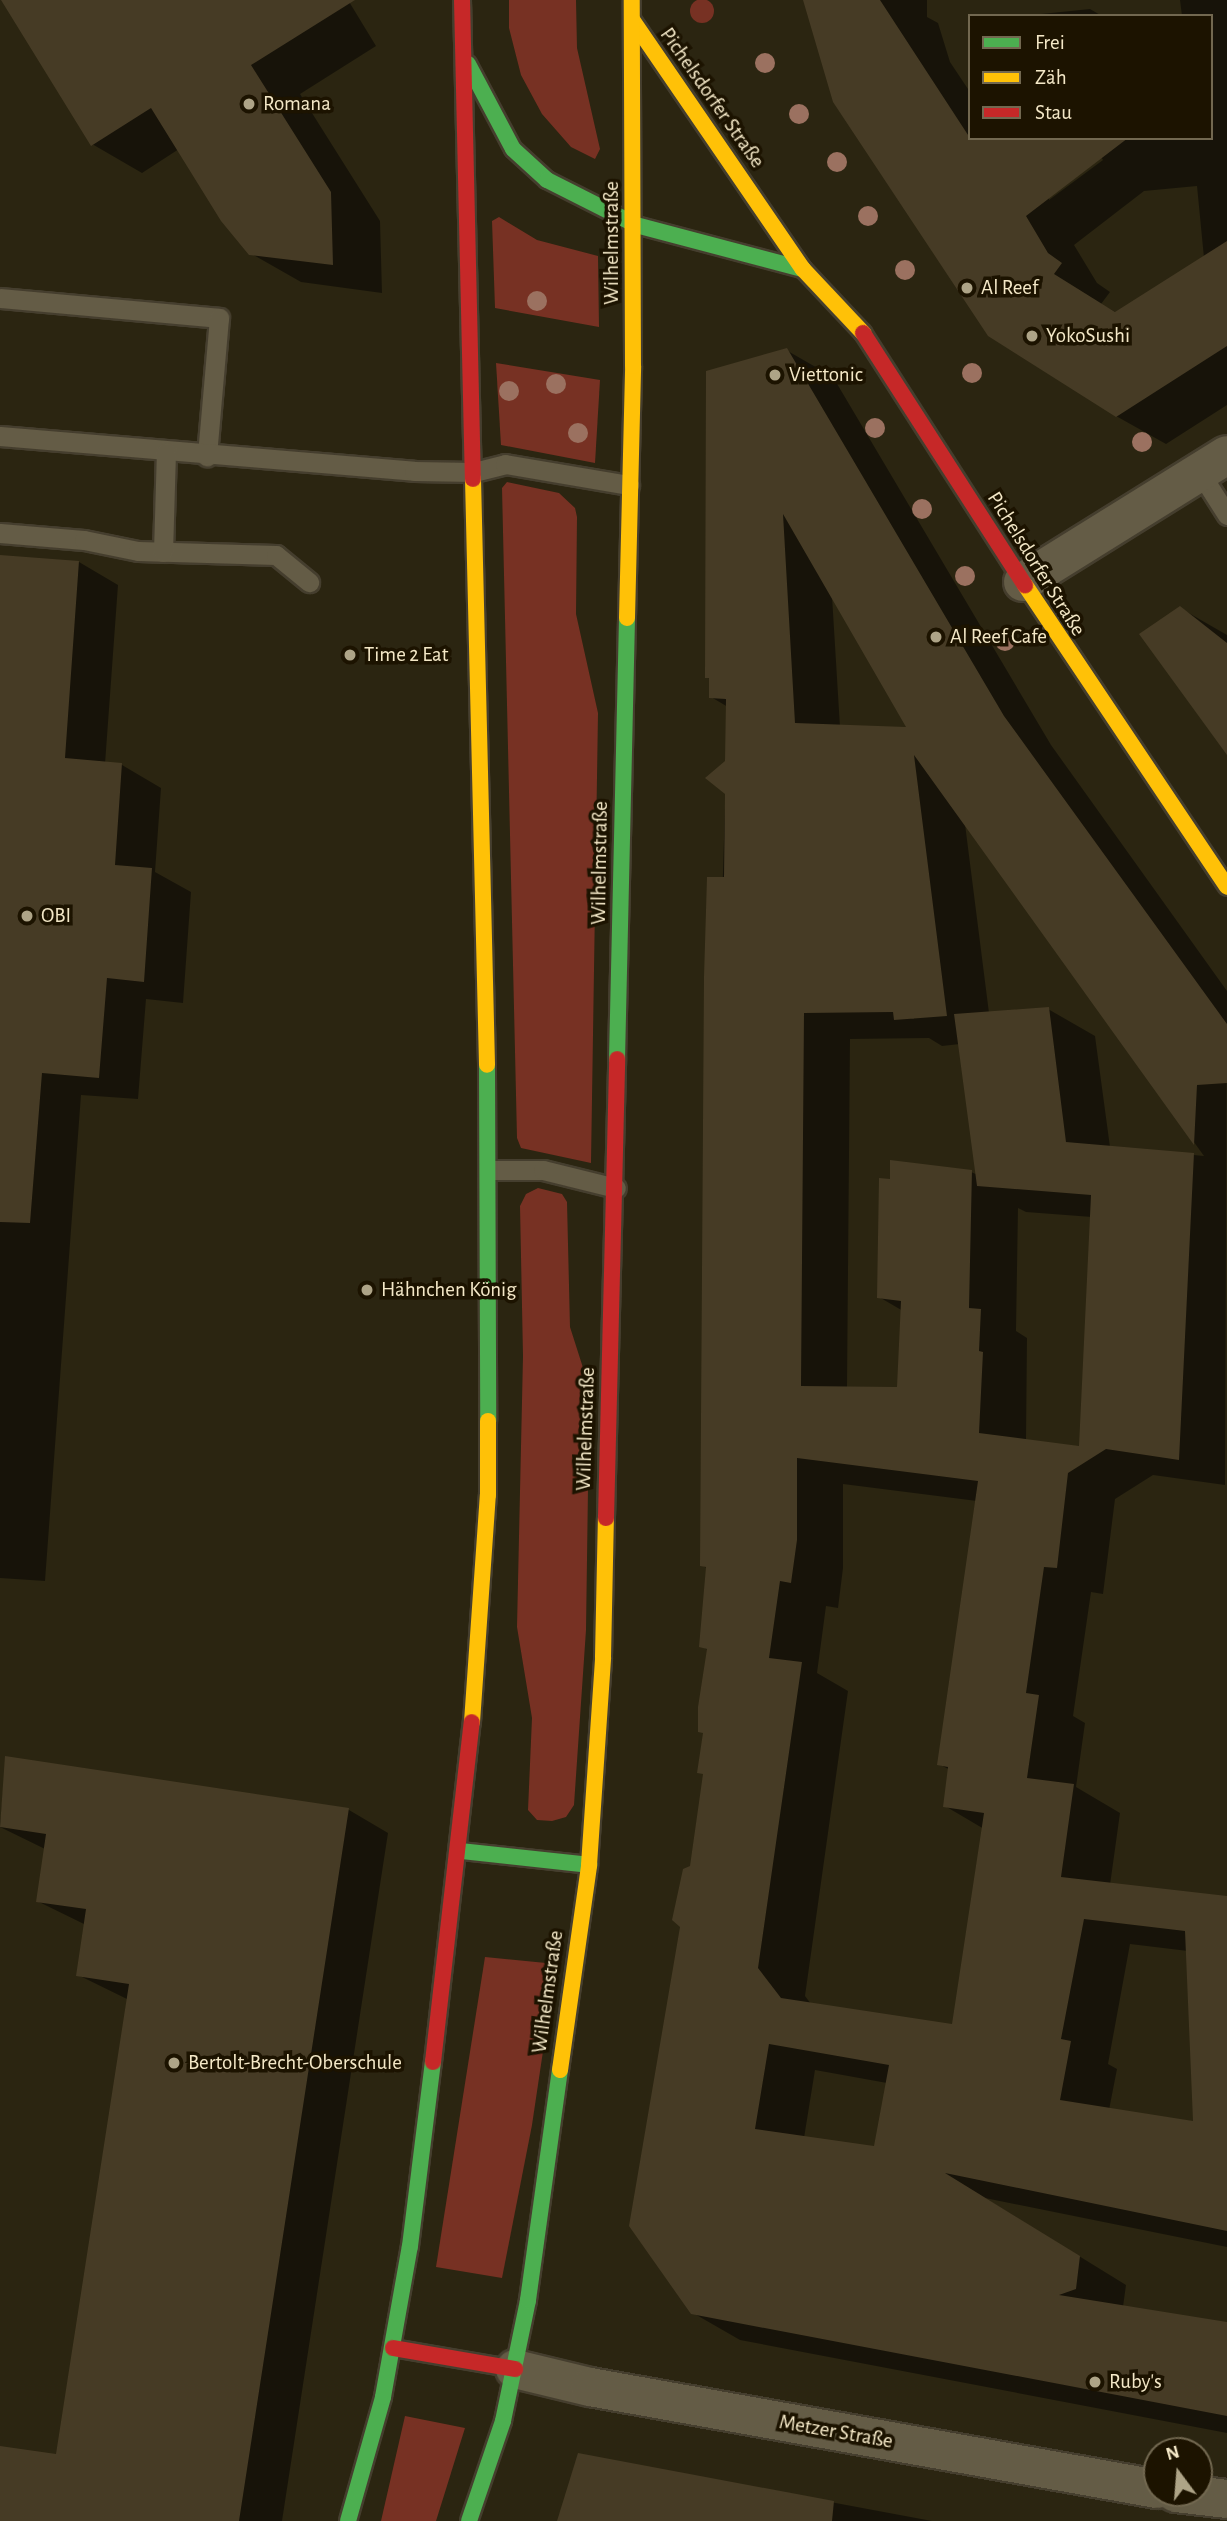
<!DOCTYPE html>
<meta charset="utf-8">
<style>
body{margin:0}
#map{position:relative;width:1227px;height:2521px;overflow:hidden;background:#2b2511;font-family:"Alegreya Sans",sans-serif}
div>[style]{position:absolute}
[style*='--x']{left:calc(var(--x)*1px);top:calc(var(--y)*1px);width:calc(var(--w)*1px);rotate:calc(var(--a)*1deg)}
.green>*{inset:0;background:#773123}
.round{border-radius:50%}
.shadow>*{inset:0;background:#0007}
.building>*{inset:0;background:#463b25}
.roads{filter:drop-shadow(2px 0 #453e2e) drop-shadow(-2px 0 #453e2e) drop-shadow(0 2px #453e2e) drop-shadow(0 -2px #453e2e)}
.lane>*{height:19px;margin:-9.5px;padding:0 9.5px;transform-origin:9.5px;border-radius:9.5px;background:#645c46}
.street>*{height:38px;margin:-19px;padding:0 19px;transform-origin:19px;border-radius:19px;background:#645c46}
.fast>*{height:16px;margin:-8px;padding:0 8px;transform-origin:8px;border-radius:8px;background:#4caf50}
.slow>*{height:16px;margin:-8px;padding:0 8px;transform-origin:8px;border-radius:8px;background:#ffc107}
.jam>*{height:16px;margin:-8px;padding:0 8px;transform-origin:8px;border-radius:8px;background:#c62828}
.trees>*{width:20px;height:20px;margin:-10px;border-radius:50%;background:#9b7160}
.dots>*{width:19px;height:19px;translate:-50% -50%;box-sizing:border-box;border:4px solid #1c1300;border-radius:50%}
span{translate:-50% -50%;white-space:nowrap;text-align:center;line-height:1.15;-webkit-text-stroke:7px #1c1300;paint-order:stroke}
.street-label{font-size:21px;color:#f4e8c7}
.poi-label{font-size:21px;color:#f4e8c7}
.left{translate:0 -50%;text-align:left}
.legend{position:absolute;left:968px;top:14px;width:245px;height:126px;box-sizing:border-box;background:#1c1300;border:2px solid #726850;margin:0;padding:9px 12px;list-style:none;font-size:21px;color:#f4e8c7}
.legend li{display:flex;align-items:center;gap:14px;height:35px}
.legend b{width:35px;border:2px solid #726850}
.north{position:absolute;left:1143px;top:2437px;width:70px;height:70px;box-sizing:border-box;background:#1c1300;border:2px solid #726850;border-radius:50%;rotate:344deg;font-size:19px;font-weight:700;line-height:28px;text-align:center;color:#f4e8c7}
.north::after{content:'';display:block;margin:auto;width:24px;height:32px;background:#aea487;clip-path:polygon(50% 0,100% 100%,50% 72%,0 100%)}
</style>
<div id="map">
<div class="green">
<div class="round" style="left:690px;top:-1px;width:24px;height:24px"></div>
<div style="clip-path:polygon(509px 0,576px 0,577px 48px,600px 149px,595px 159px,571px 147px,542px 114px,521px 75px,509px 28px)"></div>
<div style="clip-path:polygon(499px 217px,537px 240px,598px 256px,599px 327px,495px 308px,492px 221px)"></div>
<div style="clip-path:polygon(496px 363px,600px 380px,595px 463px,501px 445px)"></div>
<div style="clip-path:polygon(507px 482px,559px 493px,575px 508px,577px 517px,576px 614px,598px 713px,591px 1163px,521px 1148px,517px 1138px,502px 488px)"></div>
<div style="clip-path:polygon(538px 1188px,562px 1194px,567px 1202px,570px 1327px,585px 1374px,589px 1418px,586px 1630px,574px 1805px,566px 1817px,552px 1821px,537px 1820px,528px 1810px,532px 1718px,517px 1627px,523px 1356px,520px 1206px,526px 1194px)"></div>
<div style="clip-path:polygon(485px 1957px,556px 1964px,532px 2125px,502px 2278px,436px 2267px)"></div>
<div style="clip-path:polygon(405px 2416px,465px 2428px,436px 2521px,381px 2521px)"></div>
</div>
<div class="shadow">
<div style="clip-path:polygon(26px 0,348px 0,376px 46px,300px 94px,380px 221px,382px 293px,301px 282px,250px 253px,179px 149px,142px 173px,92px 144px)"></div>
<div style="clip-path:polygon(evenodd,804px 0,927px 0,927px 17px,938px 23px,950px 62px,970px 92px,970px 138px,1211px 138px,1211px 16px,1182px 16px,1180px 0,1227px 0,1227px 405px,1166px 444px,1116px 416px,804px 0,1101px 157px,1103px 160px,1049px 200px,1049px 196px,1101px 157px,804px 0,1197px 186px,1204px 258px,1117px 313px,1101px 304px,1110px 292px,1097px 283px,1074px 245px,1144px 191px,1197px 186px)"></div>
<div style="clip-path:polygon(1090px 9px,1102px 16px,1022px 16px)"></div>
<div style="clip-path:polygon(evenodd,786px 350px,833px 377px,1051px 745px,1227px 991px,1225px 1485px,1153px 1475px,1115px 1499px,1103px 1594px,1091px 1592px,1073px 1716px,1085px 1723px,1076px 1787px,1120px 1813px,1110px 1885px,1227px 1898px,1227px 2247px,985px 2198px,1126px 2285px,1123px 2307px,1227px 2324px,1227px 2433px,740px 2340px,693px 2313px,691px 1867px,705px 1775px,708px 1650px,701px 1646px,708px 1569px,702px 1565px,728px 707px,711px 697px,711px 679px,706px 677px,786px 350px,832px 596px,909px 729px,840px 727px,832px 596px,786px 350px,965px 824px,1204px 1156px,1110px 1147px,1095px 1036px,1048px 1009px,989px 1013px,965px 824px,786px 350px,929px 1038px,942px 1046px,960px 1044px,978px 1175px,971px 1172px,879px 1297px,903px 1311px,899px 1389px,847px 1388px,850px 1039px,929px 1038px,786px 350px,1018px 1208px,1026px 1212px,1092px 1217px,1081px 1448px,1026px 1440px,1027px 1338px,1016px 1331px,1018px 1208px,786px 350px,843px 1484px,977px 1501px,939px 1764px,950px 1770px,945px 1806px,984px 1829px,954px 2026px,811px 2004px,805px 1996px,848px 1691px,817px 1673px,826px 1606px,838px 1608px,843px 1568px,843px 1484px,786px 350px,1130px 1944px,1188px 1951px,1194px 2123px,1109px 2110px,1117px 2069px,1108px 2064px,1130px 1944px,786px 350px,815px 2070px,887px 2083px,875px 2148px,804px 2138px,815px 2070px)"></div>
<div style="clip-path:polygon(0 556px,79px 562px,118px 585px,105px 764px,122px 765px,161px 788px,155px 872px,191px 892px,183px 1003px,146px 999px,138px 1099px,81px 1095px,45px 1581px,0 1578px)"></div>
<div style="clip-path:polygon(1180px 608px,1227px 635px,1227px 752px)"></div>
<div style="clip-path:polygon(6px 1758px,349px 1810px,388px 1833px,282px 2521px,0 2521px,0 2448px,58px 2456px,129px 2000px,78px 1975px,86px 1925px,37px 1901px,45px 1849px,0 1827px)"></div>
<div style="clip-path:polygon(579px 2455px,932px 2521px,559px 2521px)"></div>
</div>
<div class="building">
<div style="clip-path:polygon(1px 0,355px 0,251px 65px,331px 192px,333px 265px,249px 255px,221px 221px,151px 108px,91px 146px)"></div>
<div style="clip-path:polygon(803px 0,880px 0,970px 138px,1128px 138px,1026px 216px,1048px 253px,1062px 263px,1054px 274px,1115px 312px,1227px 241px,1227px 346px,1116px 417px,988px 336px,833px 102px)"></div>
<div style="clip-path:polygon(evenodd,787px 348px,1004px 716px,1227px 1024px,1227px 1083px,1197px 1085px,1194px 1145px,914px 755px,947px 1016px,894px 1020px,893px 1012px,804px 1013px,801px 1386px,897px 1387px,901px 1301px,877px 1298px,879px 1178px,890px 1179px,890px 1160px,972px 1170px,969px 1308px,981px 1309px,979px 1351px,983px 1352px,979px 1433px,1079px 1446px,1091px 1195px,977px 1186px,954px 1014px,1049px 1007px,1066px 1142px,1194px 1153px,1179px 1460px,1106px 1449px,1068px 1473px,1057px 1568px,1044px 1567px,1026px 1693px,1039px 1695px,1027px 1778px,1074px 1784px,1061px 1877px,1227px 1896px,1227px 2231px,945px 2173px,1080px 2256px,1076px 2289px,1059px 2295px,1227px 2322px,1227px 2416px,691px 2314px,629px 2226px,680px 1927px,672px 1920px,683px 1869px,690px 1866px,703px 1774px,697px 1773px,703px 1733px,698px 1732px,698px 1707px,707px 1649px,699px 1647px,706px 1567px,700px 1566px,704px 977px,707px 877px,724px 877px,725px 794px,705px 778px,725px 761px,726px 699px,709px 698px,709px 678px,705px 678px,706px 371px,787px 348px,783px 514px,906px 727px,795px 723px,783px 514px,787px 348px,797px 1458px,978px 1481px,937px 1765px,948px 1767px,943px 1807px,984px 1813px,952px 2024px,781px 1998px,758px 1968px,802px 1662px,769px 1658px,780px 1581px,791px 1583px,797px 1540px,797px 1458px,787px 348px,1084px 1919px,1185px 1931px,1193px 2121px,1060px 2100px,1071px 2041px,1061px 2039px,1084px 1919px,787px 348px,769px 2044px,889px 2065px,874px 2146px,755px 2129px,769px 2044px)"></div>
<div style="clip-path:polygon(0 555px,79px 561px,65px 758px,122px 763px,115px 865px,152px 868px,144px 982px,107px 978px,99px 1078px,42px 1073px,30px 1223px,0 1222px)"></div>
<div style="clip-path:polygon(1180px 606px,1227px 643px,1227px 755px,1139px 634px)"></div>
<div style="clip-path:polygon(5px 1756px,349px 1808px,239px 2521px,0 2521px,0 2446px,56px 2454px,129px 1984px,76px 1976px,86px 1909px,36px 1902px,46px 1834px,0 1827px)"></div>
<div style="clip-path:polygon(578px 2453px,834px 2501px,832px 2521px,557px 2521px)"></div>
</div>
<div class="roads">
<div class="lane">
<div style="--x:0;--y:298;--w:220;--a:5.2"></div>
<div style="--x:219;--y:318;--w:139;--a:95"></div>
<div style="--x:0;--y:436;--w:415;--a:4.8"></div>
<div style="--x:414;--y:471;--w:60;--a:1"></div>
<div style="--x:474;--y:472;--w:32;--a:-14"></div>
<div style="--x:505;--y:464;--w:126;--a:9.6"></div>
<div style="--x:1199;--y:471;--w:52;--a:57.5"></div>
<div style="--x:0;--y:533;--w:84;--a:4.8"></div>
<div style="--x:84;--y:540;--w:55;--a:11.5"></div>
<div style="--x:138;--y:551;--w:138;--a:1.7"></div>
<div style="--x:276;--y:555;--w:43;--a:39.3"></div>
<div style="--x:163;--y:552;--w:100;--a:-88.3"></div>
<div style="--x:489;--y:1170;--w:54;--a:0"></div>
<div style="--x:543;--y:1170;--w:75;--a:13.9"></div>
</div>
<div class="street">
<div style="--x:1023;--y:582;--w:240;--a:-31.9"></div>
<div style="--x:515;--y:2369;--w:77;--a:13.5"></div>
<div style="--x:590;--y:2387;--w:576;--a:10.2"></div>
<div style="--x:1176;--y:2493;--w:51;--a:6.7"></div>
</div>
<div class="fast">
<div style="--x:468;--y:64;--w:96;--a:62.1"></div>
<div style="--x:513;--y:149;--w:46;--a:42.4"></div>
<div style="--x:547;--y:180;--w:100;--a:26.8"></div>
<div style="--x:636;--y:225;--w:173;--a:14.8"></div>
<div style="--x:617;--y:1059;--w:441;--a:-88.7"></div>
<div style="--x:487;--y:1065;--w:356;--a:89.8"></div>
<div style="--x:461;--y:1851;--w:129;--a:6.2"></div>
<div style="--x:348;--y:2521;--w:129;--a:-74.2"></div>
<div style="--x:383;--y:2397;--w:153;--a:-79.9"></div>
<div style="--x:410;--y:2246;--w:185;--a:-82.9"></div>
<div style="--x:469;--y:2521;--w:106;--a:-71.2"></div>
<div style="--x:503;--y:2421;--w:124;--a:-78.3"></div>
<div style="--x:528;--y:2300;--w:232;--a:-82.1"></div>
</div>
<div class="slow">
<div style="--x:633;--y:21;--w:301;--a:55.6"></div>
<div style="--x:803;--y:269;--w:88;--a:46.8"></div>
<div style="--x:473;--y:479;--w:586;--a:88.63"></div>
<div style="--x:1025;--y:585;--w:363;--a:56.2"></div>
<div style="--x:627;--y:618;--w:252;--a:-88.6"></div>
<div style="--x:633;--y:366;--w:366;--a:-90.2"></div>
<div style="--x:472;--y:1722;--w:228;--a:-86"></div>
<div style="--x:488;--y:1495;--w:74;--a:-90"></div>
<div style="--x:560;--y:2070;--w:207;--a:-81.9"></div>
<div style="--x:589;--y:1865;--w:208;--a:-86.1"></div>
<div style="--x:603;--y:1657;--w:139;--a:-88.8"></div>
</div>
<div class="jam">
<div style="--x:462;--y:0;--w:479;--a:88.7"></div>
<div style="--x:863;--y:333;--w:300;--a:57.3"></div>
<div style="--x:606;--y:1518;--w:459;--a:-88.6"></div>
<div style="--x:433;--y:2062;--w:342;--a:-83.5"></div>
<div style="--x:393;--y:2348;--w:124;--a:9.8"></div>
</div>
</div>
<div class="trees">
<div style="left:765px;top:63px"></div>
<div style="left:799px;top:114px"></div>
<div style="left:837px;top:162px"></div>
<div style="left:868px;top:216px"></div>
<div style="left:905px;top:270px"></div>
<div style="left:537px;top:301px"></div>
<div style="left:972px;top:373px"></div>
<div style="left:556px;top:384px"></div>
<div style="left:509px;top:391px"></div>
<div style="left:875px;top:428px"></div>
<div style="left:578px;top:433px"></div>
<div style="left:1142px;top:442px"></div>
<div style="left:922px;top:509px"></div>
<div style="left:965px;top:576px"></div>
<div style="left:1005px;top:641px"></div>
</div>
<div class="dots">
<div style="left:249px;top:104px;background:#aea487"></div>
<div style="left:967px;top:288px;background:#aea487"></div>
<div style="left:1032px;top:336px;background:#aea487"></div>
<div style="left:775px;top:375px;background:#aea487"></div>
<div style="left:936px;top:637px;background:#aea487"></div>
<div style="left:350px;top:655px;background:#aea487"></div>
<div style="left:27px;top:916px;background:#aea487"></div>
<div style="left:367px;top:1290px;background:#aea487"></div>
<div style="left:174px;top:2063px;background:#aea487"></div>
<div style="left:1095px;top:2382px;background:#aea487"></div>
</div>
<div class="street-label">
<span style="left:712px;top:98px;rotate:55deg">Pichelsdorfer Straße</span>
<span style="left:612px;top:243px;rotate:-90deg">Wilhelmstraße</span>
<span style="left:1036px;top:564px;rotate:58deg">Pichelsdorfer Straße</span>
<span style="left:600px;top:863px;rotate:-89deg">Wilhelmstraße</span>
<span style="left:586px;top:1429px;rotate:-88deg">Wilhelmstraße</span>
<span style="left:548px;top:1992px;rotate:-82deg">Wilhelmstraße</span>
<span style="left:836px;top:2432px;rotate:10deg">Metzer Straße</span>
</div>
<div class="poi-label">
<span class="left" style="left:263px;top:104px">Romana</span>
<span class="left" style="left:981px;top:288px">Al Reef</span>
<span class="left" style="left:1046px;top:336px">YokoSushi</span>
<span class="left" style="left:789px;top:375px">Viettonic</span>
<span class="left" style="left:950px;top:637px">Al Reef Cafe</span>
<span class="left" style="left:364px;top:655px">Time 2 Eat</span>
<span class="left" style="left:41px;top:916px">OBI</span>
<span class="left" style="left:381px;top:1290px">Hähnchen König</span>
<span class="left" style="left:188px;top:2063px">Bertolt-Brecht-Oberschule</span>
<span class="left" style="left:1109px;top:2382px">Ruby's</span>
</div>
<ul class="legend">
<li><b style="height:9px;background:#4caf50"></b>Frei</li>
<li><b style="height:9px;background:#ffc107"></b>Zäh</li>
<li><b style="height:9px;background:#c62828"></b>Stau</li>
</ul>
<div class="north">N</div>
</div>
